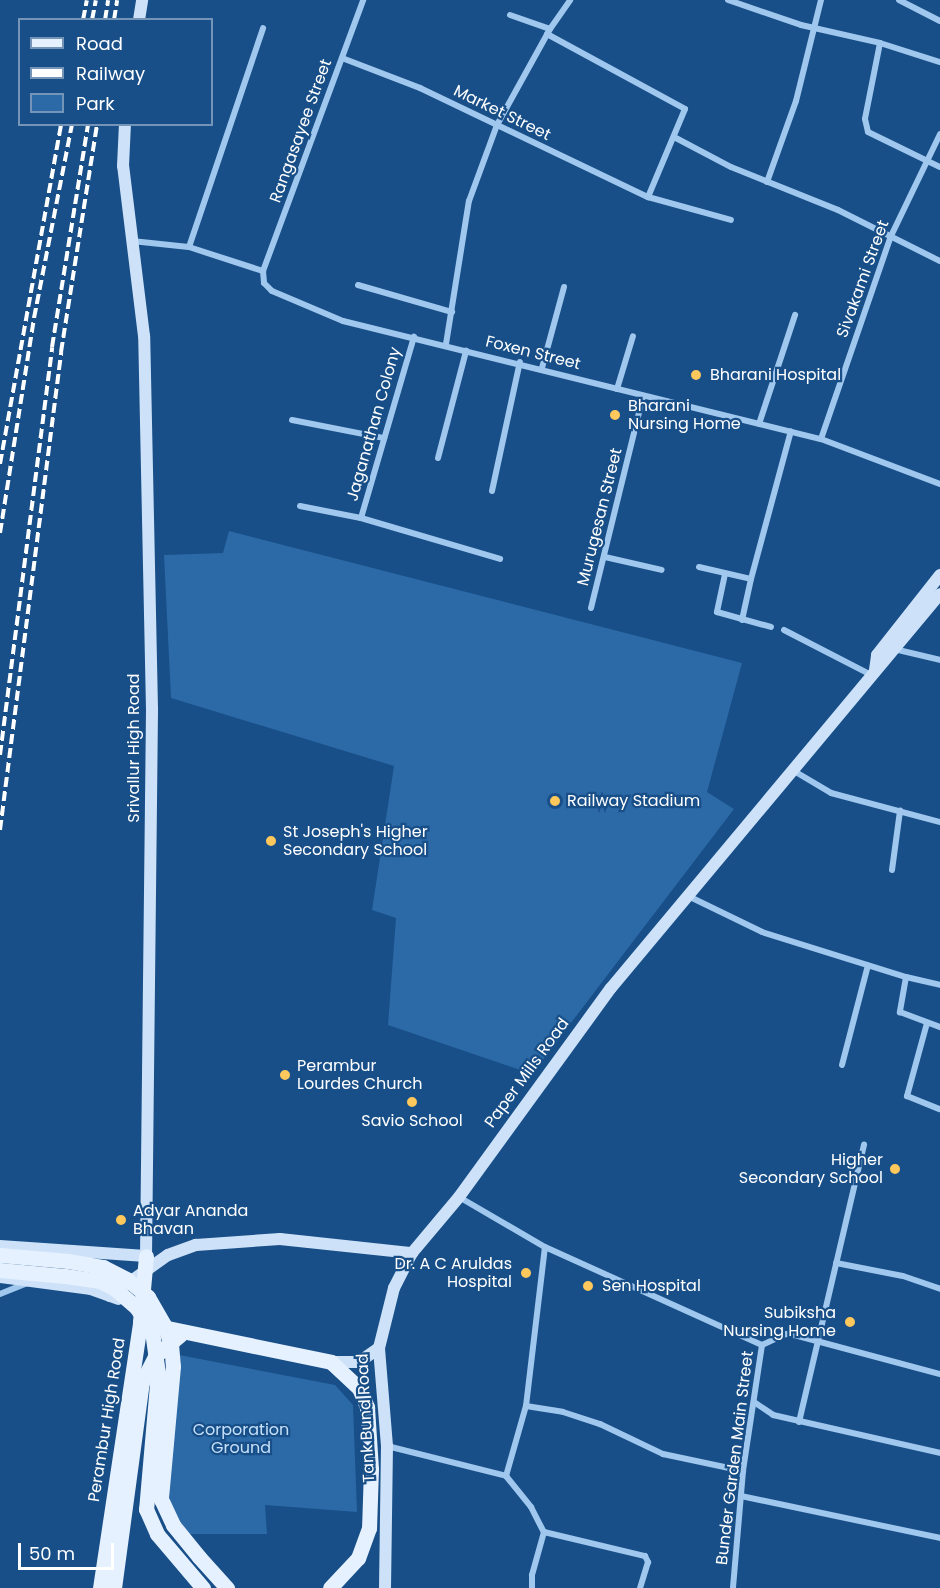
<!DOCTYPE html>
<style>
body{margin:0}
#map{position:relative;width:940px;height:1588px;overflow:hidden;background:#184f88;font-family:Poppins,sans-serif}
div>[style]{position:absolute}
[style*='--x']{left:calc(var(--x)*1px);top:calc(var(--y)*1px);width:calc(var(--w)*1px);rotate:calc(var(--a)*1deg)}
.green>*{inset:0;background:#2b69a7}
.street>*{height:6px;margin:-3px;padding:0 3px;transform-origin:3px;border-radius:3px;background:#a0c7ed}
.secondary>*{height:12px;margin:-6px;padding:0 6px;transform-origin:6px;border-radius:6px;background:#cde2f9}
.primary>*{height:15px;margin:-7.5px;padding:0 7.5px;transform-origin:7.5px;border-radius:7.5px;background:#e6f1ff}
.rail>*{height:4px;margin-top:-2px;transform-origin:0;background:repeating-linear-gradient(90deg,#fff 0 10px,transparent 0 14.5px)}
.primary-bridge>*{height:15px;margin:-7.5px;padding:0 7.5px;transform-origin:7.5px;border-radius:7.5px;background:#e6f1ff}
.dots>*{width:16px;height:16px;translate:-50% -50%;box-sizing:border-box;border:3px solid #184f88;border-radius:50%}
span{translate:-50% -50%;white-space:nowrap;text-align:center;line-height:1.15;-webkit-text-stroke:4.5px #184f88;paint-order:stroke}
.street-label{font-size:16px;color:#fff}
.poi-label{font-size:16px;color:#fff}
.left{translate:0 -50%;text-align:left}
.right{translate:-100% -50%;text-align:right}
.park-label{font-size:16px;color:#c5e0fa}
.legend{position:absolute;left:18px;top:18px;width:195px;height:108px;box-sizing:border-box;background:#184f88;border:2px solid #7495b8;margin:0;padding:8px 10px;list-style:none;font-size:18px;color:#fff}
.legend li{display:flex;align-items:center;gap:12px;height:30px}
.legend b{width:30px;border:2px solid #7495b8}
.scale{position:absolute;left:18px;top:1543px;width:96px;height:27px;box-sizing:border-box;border:3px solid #fff;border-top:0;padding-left:8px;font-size:18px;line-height:21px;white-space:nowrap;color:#fff;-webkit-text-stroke:4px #184f88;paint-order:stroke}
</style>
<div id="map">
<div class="green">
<div style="clip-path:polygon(229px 531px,742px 663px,707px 792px,734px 809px,532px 1074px,388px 1025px,396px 918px,372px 910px,394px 766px,171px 698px,164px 555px,223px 553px)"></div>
<div style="clip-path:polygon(174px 1354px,335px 1385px,353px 1405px,357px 1512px,265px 1505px,267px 1534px,184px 1534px,170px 1501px,168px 1475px)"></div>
</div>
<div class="street">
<div style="--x:728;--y:0;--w:77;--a:18.9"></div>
<div style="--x:801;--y:25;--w:81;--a:12.8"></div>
<div style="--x:880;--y:43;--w:63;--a:17.6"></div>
<div style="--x:899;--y:0;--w:46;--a:27.1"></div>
<div style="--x:510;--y:15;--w:42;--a:19.3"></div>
<div style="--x:547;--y:34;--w:157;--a:28.5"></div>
<div style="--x:685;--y:109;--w:95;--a:112.8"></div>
<div style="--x:880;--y:43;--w:77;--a:101.2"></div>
<div style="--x:865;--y:119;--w:13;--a:77"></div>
<div style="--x:868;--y:132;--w:80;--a:25.9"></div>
<div style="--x:342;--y:58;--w:84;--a:21"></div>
<div style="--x:420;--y:88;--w:253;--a:25.6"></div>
<div style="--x:648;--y:197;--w:86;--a:15.5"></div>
<div style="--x:674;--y:137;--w:64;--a:27.8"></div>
<div style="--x:731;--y:167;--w:115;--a:21.9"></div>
<div style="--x:838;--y:210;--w:114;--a:26.6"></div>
<div style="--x:767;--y:182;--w:86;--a:-70.3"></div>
<div style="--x:796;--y:101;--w:104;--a:-76.1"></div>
<div style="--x:132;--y:241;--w:57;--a:6"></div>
<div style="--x:189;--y:247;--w:78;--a:18"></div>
<div style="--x:263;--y:271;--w:12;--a:85"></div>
<div style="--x:264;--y:283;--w:11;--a:45"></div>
<div style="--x:272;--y:291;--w:77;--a:22.9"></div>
<div style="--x:343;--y:321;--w:492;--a:13.9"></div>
<div style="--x:821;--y:439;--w:127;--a:20.7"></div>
<div style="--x:189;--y:247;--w:231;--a:-71.3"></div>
<div style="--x:263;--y:271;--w:289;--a:-69.7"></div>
<div style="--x:358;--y:285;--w:98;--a:16"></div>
<div style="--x:446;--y:344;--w:145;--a:-80.9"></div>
<div style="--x:469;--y:201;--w:81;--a:-69.8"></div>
<div style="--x:497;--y:125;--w:110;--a:-61.1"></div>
<div style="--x:550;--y:29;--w:35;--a:-55"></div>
<div style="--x:542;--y:368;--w:84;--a:-74.8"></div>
<div style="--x:617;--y:389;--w:55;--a:-73.2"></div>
<div style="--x:292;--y:420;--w:94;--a:11.1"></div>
<div style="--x:759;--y:424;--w:115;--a:-71.7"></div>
<div style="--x:821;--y:439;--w:215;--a:-71"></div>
<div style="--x:891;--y:236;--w:113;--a:-64.3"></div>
<div style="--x:438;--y:458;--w:111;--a:-75.3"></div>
<div style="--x:492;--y:491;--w:132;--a:-77.8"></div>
<div style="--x:300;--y:506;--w:62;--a:11.1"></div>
<div style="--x:361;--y:518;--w:145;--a:16.4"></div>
<div style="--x:361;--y:518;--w:189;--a:-73.7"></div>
<div style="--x:605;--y:557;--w:58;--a:12.8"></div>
<div style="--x:699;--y:567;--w:53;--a:13"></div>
<div style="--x:751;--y:579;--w:153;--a:-74.9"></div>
<div style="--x:725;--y:574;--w:39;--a:102"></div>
<div style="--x:717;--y:612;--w:56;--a:15.5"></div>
<div style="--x:591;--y:608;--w:217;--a:-76.2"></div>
<div style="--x:742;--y:620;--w:42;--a:-77.6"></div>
<div style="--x:784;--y:630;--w:98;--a:27.3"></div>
<div style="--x:894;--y:649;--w:47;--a:13.4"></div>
<div style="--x:794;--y:771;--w:43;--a:30.7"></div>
<div style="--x:831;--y:793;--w:113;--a:14.9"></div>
<div style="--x:892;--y:870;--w:60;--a:-82.3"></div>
<div style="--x:688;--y:896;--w:82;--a:25.9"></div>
<div style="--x:762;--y:932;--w:151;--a:17.4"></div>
<div style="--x:906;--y:977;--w:36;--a:100"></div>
<div style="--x:900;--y:1012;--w:43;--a:20.6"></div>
<div style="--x:906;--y:977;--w:35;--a:13"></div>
<div style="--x:927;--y:1023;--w:76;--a:105.3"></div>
<div style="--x:907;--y:1096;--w:35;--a:22"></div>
<div style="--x:842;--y:1065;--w:103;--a:-75.4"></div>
<div style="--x:459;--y:1197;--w:99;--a:30.2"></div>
<div style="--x:545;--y:1247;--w:238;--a:24.3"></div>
<div style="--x:762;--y:1345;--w:127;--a:98.6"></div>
<div style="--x:743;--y:1471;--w:117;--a:94.9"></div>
<div style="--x:836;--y:1263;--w:68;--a:11"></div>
<div style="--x:903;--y:1276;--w:39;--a:19"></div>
<div style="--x:0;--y:1294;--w:31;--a:-22"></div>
<div style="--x:762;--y:1345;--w:26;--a:-25"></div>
<div style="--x:786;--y:1334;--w:12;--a:9"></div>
<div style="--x:798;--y:1336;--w:147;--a:15"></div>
<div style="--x:754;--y:1402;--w:23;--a:34"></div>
<div style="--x:773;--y:1415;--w:171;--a:12.8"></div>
<div style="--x:526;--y:1406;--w:37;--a:9"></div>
<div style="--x:563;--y:1412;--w:39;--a:18"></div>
<div style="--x:600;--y:1424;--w:70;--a:25.5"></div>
<div style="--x:663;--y:1454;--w:82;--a:12"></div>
<div style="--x:799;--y:1422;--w:285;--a:-76.8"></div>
<div style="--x:387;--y:1446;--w:123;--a:14.1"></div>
<div style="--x:506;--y:1476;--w:40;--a:51"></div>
<div style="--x:531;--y:1507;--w:28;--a:63"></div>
<div style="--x:544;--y:1532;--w:45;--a:105.6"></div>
<div style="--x:532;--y:1575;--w:13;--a:90"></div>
<div style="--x:506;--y:1476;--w:73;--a:-74.1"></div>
<div style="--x:526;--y:1406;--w:160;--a:-83.2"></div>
<div style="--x:741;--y:1496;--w:203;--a:11.9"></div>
<div style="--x:544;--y:1532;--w:104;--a:13.4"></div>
<div style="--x:645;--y:1556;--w:7;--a:63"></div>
<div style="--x:648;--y:1562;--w:27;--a:107"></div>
</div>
<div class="secondary">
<div style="--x:139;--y:20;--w:20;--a:-81"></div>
<div style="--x:875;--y:670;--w:15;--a:-82"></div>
<div style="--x:877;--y:655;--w:102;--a:-51.8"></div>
<div style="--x:0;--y:1246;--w:146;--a:3.9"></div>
<div style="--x:146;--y:1256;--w:547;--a:-89.37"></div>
<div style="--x:152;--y:709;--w:373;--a:-91.2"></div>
<div style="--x:144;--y:336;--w:171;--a:-97"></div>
<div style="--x:123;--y:166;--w:42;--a:-87.3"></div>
<div style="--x:0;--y:1277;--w:92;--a:7.5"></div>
<div style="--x:91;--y:1289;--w:29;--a:20"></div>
<div style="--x:110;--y:1296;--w:71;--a:-35.3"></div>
<div style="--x:168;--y:1255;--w:30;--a:-20"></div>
<div style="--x:196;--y:1245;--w:84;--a:-4.1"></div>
<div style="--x:280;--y:1239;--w:133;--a:6.1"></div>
<div style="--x:331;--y:1362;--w:28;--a:0"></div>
<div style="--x:359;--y:1362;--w:24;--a:-35"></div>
<div style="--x:385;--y:1588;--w:142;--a:-89.2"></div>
<div style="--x:387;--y:1446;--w:98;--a:-94.7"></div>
<div style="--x:379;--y:1348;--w:62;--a:-76"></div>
<div style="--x:394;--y:1288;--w:39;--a:-63"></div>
<div style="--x:412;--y:1253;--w:73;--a:-50"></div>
<div style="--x:459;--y:1197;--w:258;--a:-54"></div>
<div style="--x:611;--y:988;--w:513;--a:-50.14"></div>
</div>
<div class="primary">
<div style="--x:0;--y:1255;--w:68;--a:5"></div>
<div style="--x:0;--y:1270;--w:65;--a:5.3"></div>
<div style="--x:153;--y:1325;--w:182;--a:11.7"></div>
<div style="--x:331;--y:1362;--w:38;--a:43"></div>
<div style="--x:359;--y:1388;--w:21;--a:67"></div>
<div style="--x:367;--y:1407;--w:62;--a:86.3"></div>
<div style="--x:371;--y:1469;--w:59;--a:91.9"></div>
<div style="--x:369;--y:1528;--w:32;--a:110"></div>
<div style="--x:358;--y:1558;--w:41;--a:133"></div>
<div style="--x:199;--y:1557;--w:42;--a:47.9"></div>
<div style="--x:100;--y:1588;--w:269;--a:-81.4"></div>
<div style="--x:140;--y:1322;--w:66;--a:-84.8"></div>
<div style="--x:114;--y:1588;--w:208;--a:-82.3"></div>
<div style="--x:142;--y:1382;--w:29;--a:-63"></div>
<div style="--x:155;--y:1356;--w:33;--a:-40"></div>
</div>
<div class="rail">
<div style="--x:83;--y:20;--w:20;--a:-79"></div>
<div style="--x:92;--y:20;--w:20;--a:-79"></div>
<div style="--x:105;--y:20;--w:20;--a:-81"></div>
<div style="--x:114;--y:20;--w:20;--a:-81"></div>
<div style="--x:0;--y:464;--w:345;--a:-79.8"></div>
<div style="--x:0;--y:533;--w:218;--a:-81"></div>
<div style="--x:34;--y:318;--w:198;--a:-78.9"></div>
<div style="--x:0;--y:755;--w:411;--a:-82.7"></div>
<div style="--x:52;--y:347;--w:226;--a:-80.8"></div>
<div style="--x:0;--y:830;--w:482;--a:-82.7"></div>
<div style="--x:61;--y:352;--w:231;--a:-81"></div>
</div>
<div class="primary-bridge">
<div style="--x:68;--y:1261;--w:36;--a:10"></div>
<div style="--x:103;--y:1267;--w:28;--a:27"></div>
<div style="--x:128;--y:1280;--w:26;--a:40"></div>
<div style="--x:148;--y:1297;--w:32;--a:60"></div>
<div style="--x:164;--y:1325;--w:20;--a:70"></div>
<div style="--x:171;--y:1344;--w:22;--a:85"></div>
<div style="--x:173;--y:1366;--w:134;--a:95.2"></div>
<div style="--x:161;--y:1499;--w:29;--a:65"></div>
<div style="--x:173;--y:1525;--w:41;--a:50.9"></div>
<div style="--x:65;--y:1276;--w:35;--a:8"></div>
<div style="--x:100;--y:1281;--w:16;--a:27"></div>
<div style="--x:114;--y:1288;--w:29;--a:41"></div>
<div style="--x:136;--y:1307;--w:29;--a:56"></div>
<div style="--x:152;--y:1331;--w:42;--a:81.9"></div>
<div style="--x:158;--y:1373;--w:137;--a:95"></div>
<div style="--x:146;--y:1509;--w:27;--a:66"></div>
<div style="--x:157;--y:1534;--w:71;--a:49.6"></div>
</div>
<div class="dots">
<div style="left:696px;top:375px;background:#ffc85c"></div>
<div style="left:615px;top:415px;background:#ffc85c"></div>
<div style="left:555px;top:801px;background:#ffc85c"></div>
<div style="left:271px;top:841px;background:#ffc85c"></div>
<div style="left:285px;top:1075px;background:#ffc85c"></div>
<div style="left:412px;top:1102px;background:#ffc85c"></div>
<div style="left:895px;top:1169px;background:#ffc85c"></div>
<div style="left:121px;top:1220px;background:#ffc85c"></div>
<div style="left:526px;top:1273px;background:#ffc85c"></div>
<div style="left:588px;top:1286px;background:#ffc85c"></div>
<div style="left:850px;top:1322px;background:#ffc85c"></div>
</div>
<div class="street-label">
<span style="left:502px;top:113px;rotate:26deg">Market Street</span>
<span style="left:301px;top:131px;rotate:-70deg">Rangasayee Street</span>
<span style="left:863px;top:279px;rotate:-70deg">Sivakami Street</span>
<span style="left:533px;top:353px;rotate:14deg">Foxen Street</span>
<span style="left:374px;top:424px;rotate:-74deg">Jaganathan Colony</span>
<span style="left:600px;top:517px;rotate:-76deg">Murugesan Street</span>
<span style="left:134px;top:748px;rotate:-90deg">Srivallur High Road</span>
<span style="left:527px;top:1073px;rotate:-54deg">Paper Mills Road</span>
<span style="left:366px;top:1418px;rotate:-93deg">Tank Bund Road</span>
<span style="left:107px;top:1420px;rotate:-81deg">Perambur High Road</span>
<span style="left:735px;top:1458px;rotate:-83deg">Bunder Garden Main Street</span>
</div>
<div class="poi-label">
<span class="left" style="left:710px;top:375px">Bharani Hospital</span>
<span class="left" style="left:628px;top:415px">Bharani<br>Nursing Home</span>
<span class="left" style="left:567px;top:801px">Railway Stadium</span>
<span class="left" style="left:283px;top:841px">St Joseph's Higher<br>Secondary School</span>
<span class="left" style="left:297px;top:1075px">Perambur<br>Lourdes Church</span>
<span style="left:412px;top:1121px">Savio School</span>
<span class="right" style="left:883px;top:1169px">Higher<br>Secondary School</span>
<span class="left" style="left:133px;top:1220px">Adyar Ananda<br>Bhavan</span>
<span class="right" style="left:512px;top:1273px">Dr. A C Aruldas<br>Hospital</span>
<span class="left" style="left:602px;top:1286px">Sen Hospital</span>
<span class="right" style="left:836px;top:1322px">Subiksha<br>Nursing Home</span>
</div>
<div class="park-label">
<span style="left:241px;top:1439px">Corporation<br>Ground</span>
</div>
<ul class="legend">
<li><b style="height:8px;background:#e6f1ff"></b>Road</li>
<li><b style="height:8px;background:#fff"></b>Railway</li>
<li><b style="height:16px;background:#2b69a7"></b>Park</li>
</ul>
<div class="scale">50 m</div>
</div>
